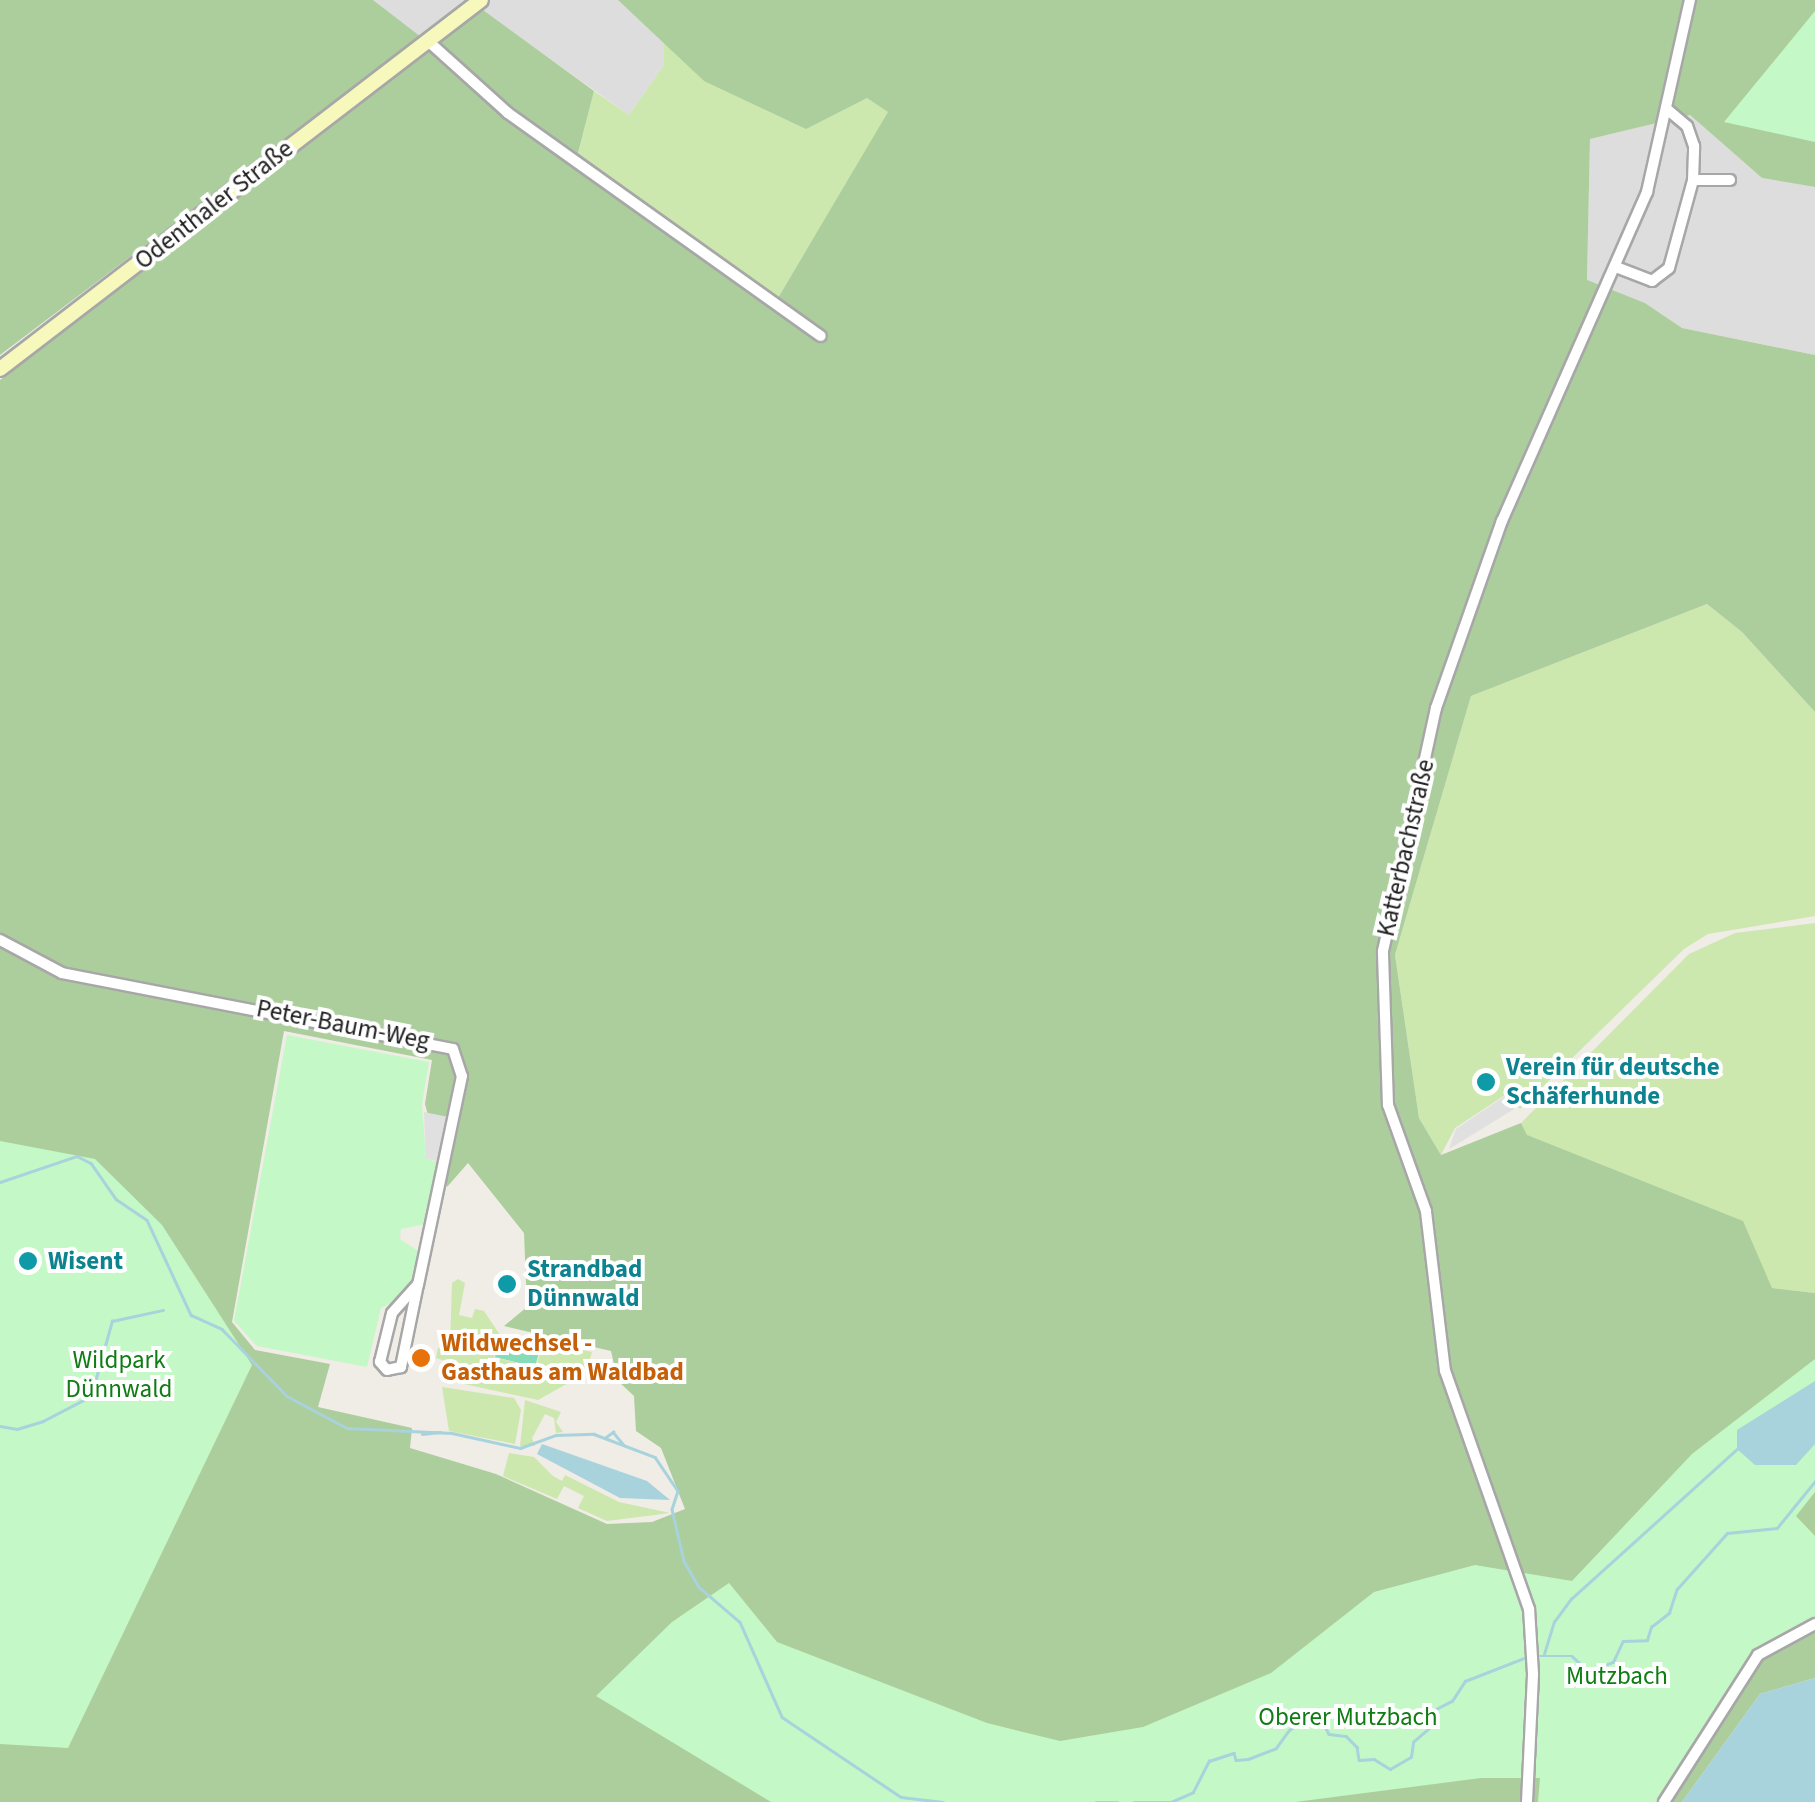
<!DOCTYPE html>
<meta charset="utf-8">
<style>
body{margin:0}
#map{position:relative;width:1815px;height:1802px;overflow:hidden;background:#f0ece6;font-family:"Source Sans 3",sans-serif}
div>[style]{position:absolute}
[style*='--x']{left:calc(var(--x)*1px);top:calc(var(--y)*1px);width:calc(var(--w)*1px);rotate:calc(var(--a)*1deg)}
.residential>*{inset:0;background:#dedddd}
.grass>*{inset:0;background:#cce8ae}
.forest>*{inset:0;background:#acce9c}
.park>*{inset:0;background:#c5f8c7}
.pitch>*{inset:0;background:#87dcb8}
.parking>*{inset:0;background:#e0e0e0}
.water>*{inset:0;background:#a8d2dc}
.stream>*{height:2.5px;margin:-1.25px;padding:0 1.25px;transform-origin:1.25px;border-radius:1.25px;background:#a8d2dc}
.roads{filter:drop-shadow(2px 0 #a7a7a7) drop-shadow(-2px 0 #a7a7a7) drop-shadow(0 2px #a7a7a7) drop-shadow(0 -2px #a7a7a7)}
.minor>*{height:10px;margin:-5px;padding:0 5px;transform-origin:5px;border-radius:5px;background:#fff}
.secondary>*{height:14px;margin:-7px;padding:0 7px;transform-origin:7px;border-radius:7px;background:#f7f8bc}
.dots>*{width:28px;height:28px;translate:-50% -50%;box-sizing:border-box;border:5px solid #fff;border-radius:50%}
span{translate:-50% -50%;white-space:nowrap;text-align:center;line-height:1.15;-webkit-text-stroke:8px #fff;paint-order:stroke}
.street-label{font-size:25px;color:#202020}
.culture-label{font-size:25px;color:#0d838f;font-weight:700}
.left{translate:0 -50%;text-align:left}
.food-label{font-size:25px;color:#c56008;font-weight:700}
.park-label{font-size:25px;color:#0f7c14}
</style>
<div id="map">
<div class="residential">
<div style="clip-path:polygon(373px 0,618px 0,664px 40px,664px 65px,629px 115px,483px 11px,434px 49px)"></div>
<div style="clip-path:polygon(1690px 115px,1762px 178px,1815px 187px,1815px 355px,1682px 328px,1645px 303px,1587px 281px,1590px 139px)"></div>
</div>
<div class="grass">
<div style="clip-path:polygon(664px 40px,704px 81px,867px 98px,889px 112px,778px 298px,578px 153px,594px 91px,629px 115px,664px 65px)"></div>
<div style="clip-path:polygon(1707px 604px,1742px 632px,1815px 712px,1815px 916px,1708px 934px,1684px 949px,1520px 1109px,1505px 1095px,1455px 1128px,1441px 1155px,1419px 1118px,1395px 955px,1471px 696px)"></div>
<div style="clip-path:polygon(1815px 923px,1815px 1293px,1772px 1288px,1526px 1135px,1521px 1123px,1689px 954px,1735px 933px)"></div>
<div style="clip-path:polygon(458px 1279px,465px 1283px,459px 1315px,472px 1318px,475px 1309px,484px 1311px,500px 1335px,494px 1357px,536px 1368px,543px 1341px,592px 1352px,586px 1373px,538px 1400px,441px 1379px,445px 1361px,436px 1358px,438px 1348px,450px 1345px,452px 1283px)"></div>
<div style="clip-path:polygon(442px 1387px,514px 1398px,521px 1410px,515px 1444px,449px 1431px)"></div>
<div style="clip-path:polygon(525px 1400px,561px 1412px,556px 1422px,563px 1432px,556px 1433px,554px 1418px,545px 1414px,532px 1438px,535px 1446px,520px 1446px)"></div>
<div style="clip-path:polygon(509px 1453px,534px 1457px,553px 1476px,562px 1481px,565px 1475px,619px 1502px,670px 1513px,607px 1521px,578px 1508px,584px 1496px,564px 1486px,557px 1499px,503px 1476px)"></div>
</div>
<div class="forest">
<div style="clip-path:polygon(0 0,373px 0,421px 37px,0 355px)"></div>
<div style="clip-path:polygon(evenodd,618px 0,1815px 0,1815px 187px,1762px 178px,1690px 115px,1590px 139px,1587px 280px,1645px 303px,1682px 328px,1815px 355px,1815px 712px,1742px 632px,1707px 604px,1471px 696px,1395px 955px,1419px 1118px,1441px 1155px,1521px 1123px,1527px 1135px,1743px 1221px,1772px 1288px,1815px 1293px,1815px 1678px,1760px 1694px,1682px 1802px,0 1802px,0 380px,483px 10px,594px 91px,578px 153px,778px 298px,888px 112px,867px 98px,806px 129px,704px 81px,618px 0,284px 1031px,432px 1060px,425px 1104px,447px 1187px,468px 1163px,524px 1233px,527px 1307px,504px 1326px,611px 1351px,618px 1381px,634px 1396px,636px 1431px,661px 1448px,685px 1509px,652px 1522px,607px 1524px,496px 1474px,410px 1448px,412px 1428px,318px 1407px,330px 1364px,255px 1350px,232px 1322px,284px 1031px)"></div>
</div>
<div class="park">
<div style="clip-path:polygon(1815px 11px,1815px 142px,1724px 122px)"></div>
<div style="clip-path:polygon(287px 1035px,429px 1062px,422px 1104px,426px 1159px,438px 1162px,425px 1224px,401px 1229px,400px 1239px,418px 1251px,412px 1282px,405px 1296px,381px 1308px,367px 1367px,257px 1346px,234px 1321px)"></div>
<div style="clip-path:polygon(0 1141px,95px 1159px,162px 1225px,252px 1365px,68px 1748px,0 1744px)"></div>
<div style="clip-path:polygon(1815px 1359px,1815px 1492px,1796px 1516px,1815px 1536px,1815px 1620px,1757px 1648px,1661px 1802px,1538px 1802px,1540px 1778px,1481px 1778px,1295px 1802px,771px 1802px,596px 1696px,672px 1622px,729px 1583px,777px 1642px,987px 1723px,1060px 1741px,1143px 1727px,1271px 1673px,1374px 1592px,1475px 1565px,1572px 1581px,1692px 1454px)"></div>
</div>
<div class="pitch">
<div style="clip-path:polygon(500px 1335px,541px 1345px,535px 1367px,495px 1357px)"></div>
</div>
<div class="parking">
<div style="clip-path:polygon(1505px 1096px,1514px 1109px,1449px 1149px,1456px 1129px)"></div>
<div style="clip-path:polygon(424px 1112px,448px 1117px,438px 1161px,426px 1159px)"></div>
</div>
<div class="water">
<div style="clip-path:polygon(1815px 1381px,1815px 1444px,1796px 1465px,1755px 1465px,1737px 1449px,1737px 1430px)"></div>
<div style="clip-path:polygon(542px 1444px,647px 1481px,670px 1500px,620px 1498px,537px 1454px)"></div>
<div style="clip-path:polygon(1815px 1678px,1815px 1802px,1682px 1802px,1760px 1694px)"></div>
</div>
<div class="stream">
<div style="--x:0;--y:1182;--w:81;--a:-18.7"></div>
<div style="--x:77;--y:1156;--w:16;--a:27"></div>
<div style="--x:91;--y:1163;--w:44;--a:55.2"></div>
<div style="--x:116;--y:1199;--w:37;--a:34"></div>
<div style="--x:147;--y:1220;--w:105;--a:65.1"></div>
<div style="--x:191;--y:1315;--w:34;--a:24"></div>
<div style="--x:222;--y:1329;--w:93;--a:45.9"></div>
<div style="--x:287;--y:1396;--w:68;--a:28.1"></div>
<div style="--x:347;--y:1428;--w:105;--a:2.7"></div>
<div style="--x:452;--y:1433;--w:70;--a:12.4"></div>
<div style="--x:520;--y:1448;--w:38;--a:-20"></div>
<div style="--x:556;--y:1435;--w:38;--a:-2"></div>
<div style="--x:594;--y:1434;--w:65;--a:20.7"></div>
<div style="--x:655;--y:1457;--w:41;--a:55.9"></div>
<div style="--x:678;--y:1491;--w:19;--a:108"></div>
<div style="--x:672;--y:1509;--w:53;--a:77"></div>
<div style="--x:684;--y:1561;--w:30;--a:60"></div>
<div style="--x:699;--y:1587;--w:54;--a:40.5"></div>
<div style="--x:740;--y:1622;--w:104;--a:66.1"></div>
<div style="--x:782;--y:1717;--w:143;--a:33.9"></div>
<div style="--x:901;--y:1797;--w:42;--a:6.8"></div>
<div style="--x:0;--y:1426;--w:17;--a:10"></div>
<div style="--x:17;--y:1429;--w:27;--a:-17"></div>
<div style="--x:43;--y:1421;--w:54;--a:-27.5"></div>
<div style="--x:91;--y:1396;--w:78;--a:-74.4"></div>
<div style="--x:112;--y:1321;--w:52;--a:-12.2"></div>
<div style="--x:422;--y:1434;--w:18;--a:-6"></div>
<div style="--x:606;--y:1437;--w:9;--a:-36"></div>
<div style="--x:613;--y:1432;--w:16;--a:50"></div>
<div style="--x:1544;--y:1654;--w:34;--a:-73"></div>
<div style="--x:1554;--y:1622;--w:29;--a:-54"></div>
<div style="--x:1571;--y:1599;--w:224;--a:-42.1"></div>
<div style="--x:1535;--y:1656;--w:37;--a:0"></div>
<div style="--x:1572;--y:1656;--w:22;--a:43"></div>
<div style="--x:1588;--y:1671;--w:27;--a:-20"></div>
<div style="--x:1613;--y:1662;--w:23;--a:-65"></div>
<div style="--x:1623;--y:1641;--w:24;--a:-2"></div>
<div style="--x:1647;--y:1640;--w:14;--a:-73"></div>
<div style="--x:1651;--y:1627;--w:23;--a:-38"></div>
<div style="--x:1669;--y:1613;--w:25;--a:-72"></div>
<div style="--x:1677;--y:1589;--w:75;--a:-48.2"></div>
<div style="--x:1727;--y:1533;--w:50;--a:-5.7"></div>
<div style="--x:1777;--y:1528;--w:60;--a:-51"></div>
<div style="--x:1096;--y:1802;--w:22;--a:0"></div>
<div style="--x:1134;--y:1802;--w:37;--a:0"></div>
<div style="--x:1171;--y:1802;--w:24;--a:-24"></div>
<div style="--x:1193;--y:1792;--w:35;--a:-63"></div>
<div style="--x:1209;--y:1761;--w:26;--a:-18"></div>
<div style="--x:1234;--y:1753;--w:7;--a:74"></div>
<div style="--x:1236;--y:1760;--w:12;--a:-5"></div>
<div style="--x:1248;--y:1759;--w:30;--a:-21"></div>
<div style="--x:1276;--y:1748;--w:22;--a:-54"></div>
<div style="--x:1289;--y:1730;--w:34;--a:-30"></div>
<div style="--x:1319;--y:1713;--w:23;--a:65"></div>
<div style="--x:1329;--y:1734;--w:17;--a:7"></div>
<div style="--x:1346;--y:1736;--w:16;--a:45"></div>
<div style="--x:1357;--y:1747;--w:13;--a:81"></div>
<div style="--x:1359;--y:1760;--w:15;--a:-4"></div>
<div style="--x:1374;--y:1759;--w:19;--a:32"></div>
<div style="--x:1390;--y:1769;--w:24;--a:-30"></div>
<div style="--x:1411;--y:1757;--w:15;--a:-82"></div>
<div style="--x:1413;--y:1742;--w:21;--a:-41"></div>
<div style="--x:1429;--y:1728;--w:19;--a:-74"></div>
<div style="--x:1434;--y:1710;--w:20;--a:-27"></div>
<div style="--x:1452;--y:1701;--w:24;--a:-57"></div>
<div style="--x:1465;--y:1681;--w:66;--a:-21.2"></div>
</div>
<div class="roads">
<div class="minor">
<div style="--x:428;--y:41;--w:108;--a:42"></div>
<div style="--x:508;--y:113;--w:384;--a:35.5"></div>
<div style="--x:1693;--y:180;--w:37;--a:0"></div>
<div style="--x:1616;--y:267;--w:39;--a:21"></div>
<div style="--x:1652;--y:281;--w:21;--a:-37"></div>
<div style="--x:1669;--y:268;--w:91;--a:-74.7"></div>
<div style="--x:1693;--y:180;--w:34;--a:-88"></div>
<div style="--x:1694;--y:146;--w:21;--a:-109"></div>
<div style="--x:1687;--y:126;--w:25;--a:-140"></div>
<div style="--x:0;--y:940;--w:70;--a:28"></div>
<div style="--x:62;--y:973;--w:398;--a:11"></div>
<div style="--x:453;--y:1049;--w:28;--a:72"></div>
<div style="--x:462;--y:1076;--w:213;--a:101.9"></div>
<div style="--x:418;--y:1284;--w:85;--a:101.6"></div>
<div style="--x:401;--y:1367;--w:14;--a:168"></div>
<div style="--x:387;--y:1370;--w:11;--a:-131"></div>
<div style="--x:380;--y:1362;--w:50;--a:-76.2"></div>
<div style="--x:392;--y:1313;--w:39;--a:-48"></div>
<div style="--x:1527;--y:1802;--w:128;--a:-87.3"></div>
<div style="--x:1533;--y:1674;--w:65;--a:-93.5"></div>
<div style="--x:1529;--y:1609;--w:252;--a:-109.4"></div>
<div style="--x:1445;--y:1371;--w:161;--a:-96.8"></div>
<div style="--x:1426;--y:1211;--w:113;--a:-109.7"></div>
<div style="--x:1388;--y:1105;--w:154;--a:-91.9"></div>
<div style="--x:1383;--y:951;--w:249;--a:-77.7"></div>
<div style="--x:1436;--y:708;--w:198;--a:-70.6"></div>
<div style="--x:1502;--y:521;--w:360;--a:-66.2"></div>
<div style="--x:1647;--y:192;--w:197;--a:-77.4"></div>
<div style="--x:1664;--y:1802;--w:174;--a:-57.4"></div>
<div style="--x:1758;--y:1655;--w:65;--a:-28.5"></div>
</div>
<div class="secondary">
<div style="--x:0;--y:369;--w:606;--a:-37.49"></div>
</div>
</div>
<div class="dots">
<div style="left:1486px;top:1082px;background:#0f9aa8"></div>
<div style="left:28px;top:1261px;background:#0f9aa8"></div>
<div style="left:507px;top:1284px;background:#0f9aa8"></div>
<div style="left:421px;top:1358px;background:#e8710a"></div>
</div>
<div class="street-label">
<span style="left:214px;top:205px;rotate:-38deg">Odenthaler Straße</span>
<span style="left:1406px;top:848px;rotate:-77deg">Katterbachstraße</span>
<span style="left:343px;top:1025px;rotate:11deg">Peter-Baum-Weg</span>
</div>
<div class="culture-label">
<span class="left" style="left:1506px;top:1082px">Verein für deutsche<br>Schäferhunde</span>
<span class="left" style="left:48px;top:1261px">Wisent</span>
<span class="left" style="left:527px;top:1284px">Strandbad<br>Dünnwald</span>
</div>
<div class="food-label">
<span class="left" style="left:441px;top:1358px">Wildwechsel -<br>Gasthaus am Waldbad</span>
</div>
<div class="park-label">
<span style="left:119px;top:1375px">Wildpark<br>Dünnwald</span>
<span style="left:1617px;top:1676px">Mutzbach</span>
<span style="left:1348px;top:1717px">Oberer Mutzbach</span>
</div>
</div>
